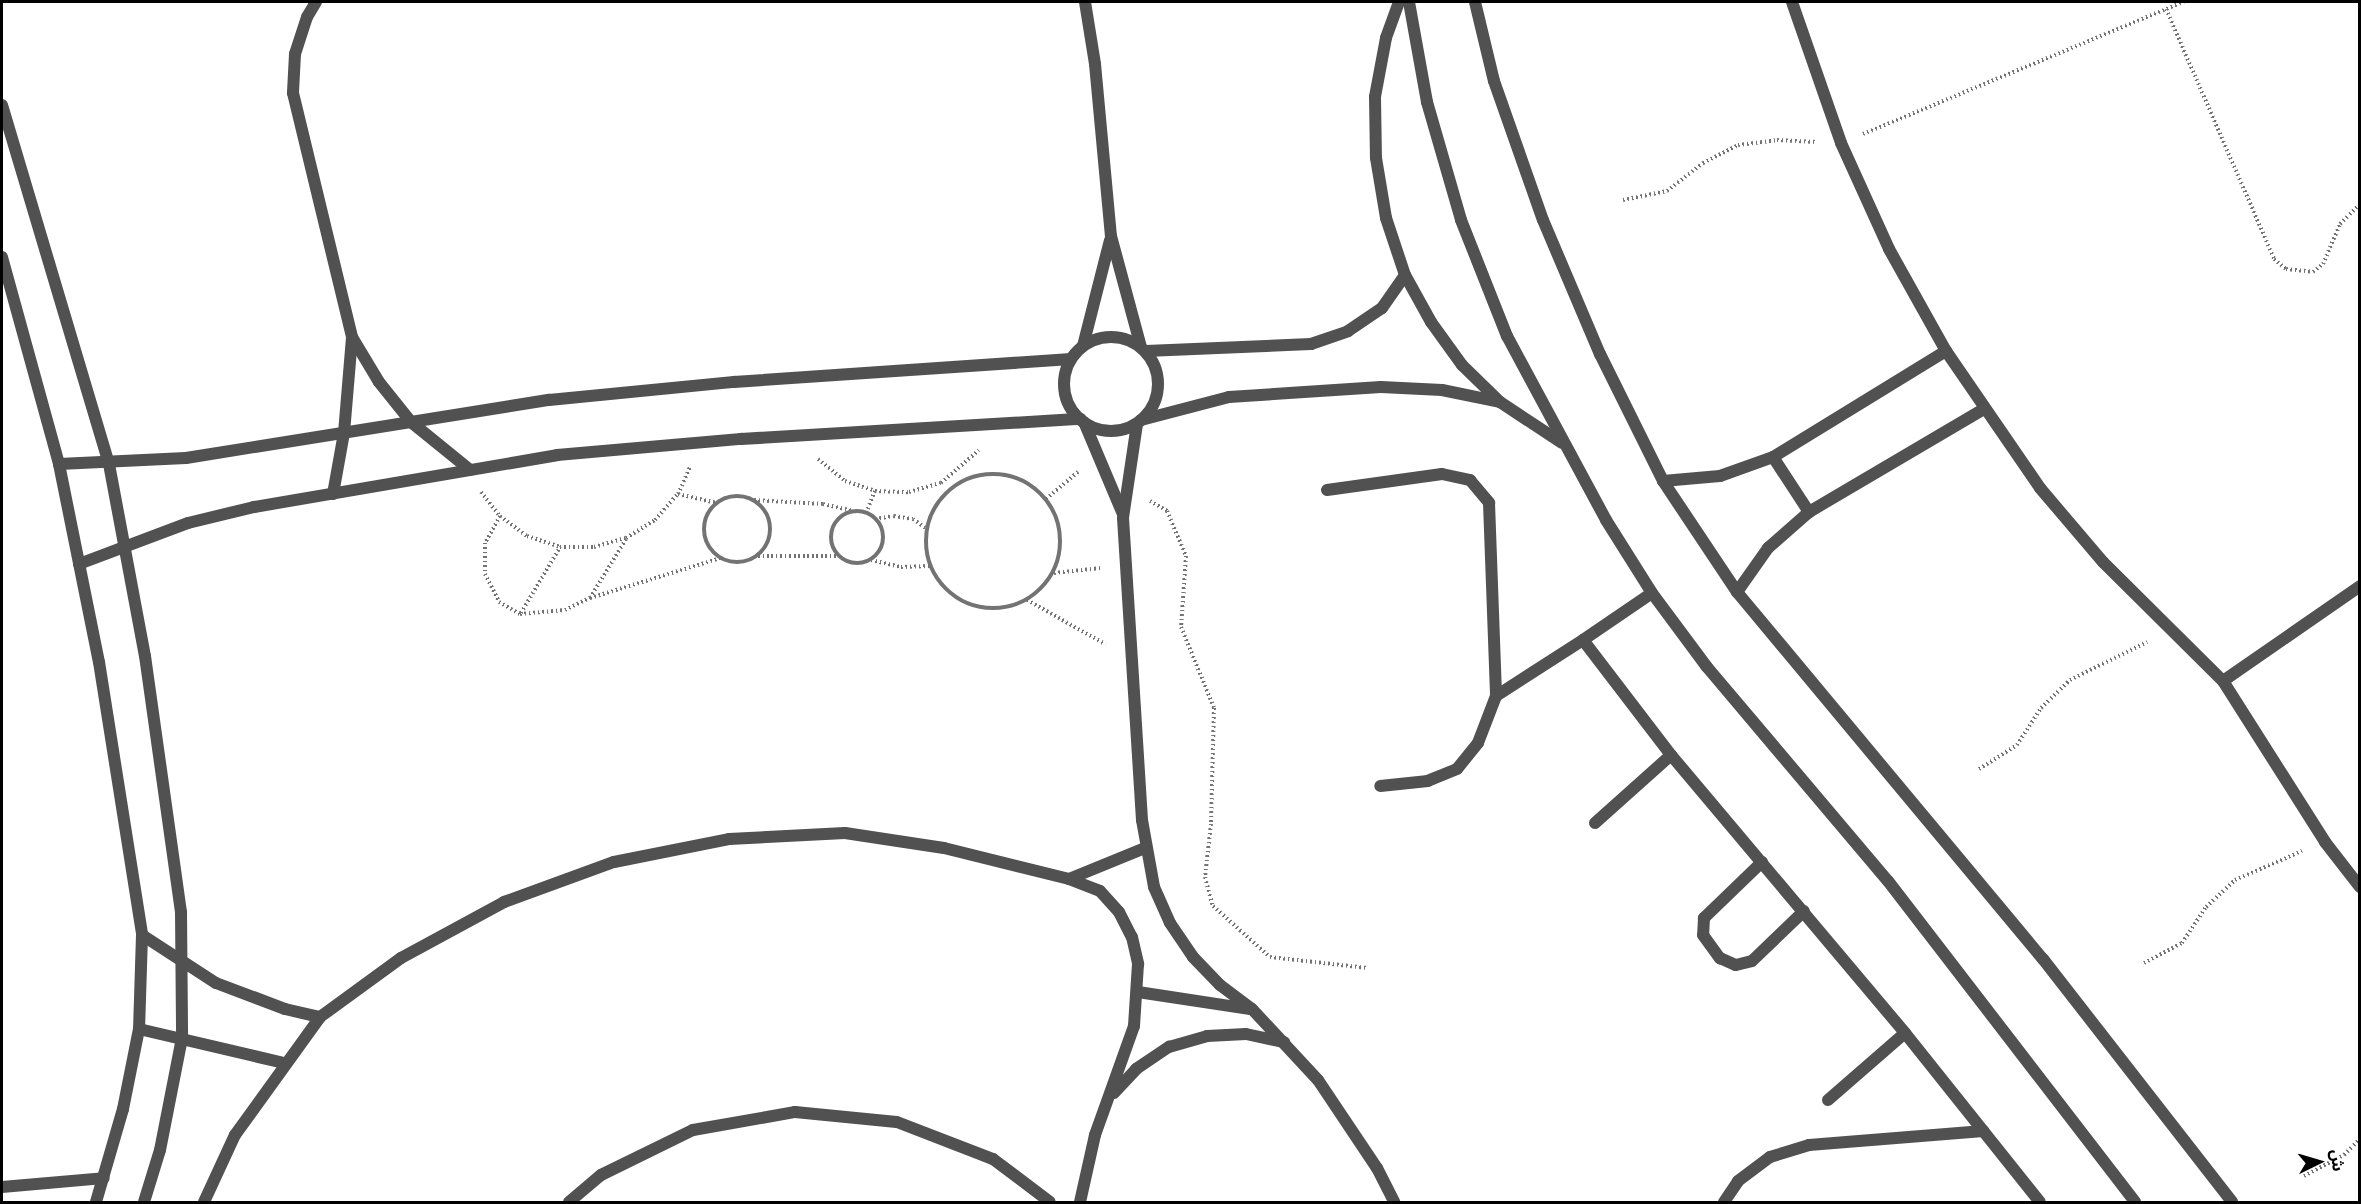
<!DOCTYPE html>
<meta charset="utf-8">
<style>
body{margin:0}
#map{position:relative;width:2361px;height:1204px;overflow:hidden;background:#fff;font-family:"Space Grotesk","Noto Sans Arabic",sans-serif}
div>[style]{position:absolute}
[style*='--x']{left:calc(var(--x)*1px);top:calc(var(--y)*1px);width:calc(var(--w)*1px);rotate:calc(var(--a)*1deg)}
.path>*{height:4px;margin-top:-2px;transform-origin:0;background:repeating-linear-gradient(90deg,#737373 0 1.5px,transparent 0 4.5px)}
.path>.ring{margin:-2px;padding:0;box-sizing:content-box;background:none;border:4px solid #737373;border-radius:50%}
.service>*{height:12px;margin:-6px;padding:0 6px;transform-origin:6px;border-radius:6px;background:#515151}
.minor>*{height:12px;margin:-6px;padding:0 6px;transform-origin:6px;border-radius:6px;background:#515151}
.minor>.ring{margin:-6px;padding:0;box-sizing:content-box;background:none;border:12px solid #515151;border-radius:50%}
span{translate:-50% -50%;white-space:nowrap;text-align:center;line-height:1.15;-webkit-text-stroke:5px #fff;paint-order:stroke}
.frame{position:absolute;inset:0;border:3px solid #000;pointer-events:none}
.north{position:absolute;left:2289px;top:1132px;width:60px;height:60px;-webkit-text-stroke:4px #fff;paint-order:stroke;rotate:85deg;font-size:16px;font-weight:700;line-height:24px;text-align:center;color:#000}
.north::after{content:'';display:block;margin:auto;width:21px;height:27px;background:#000;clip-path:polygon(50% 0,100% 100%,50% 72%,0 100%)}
</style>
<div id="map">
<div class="path">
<div style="--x:2166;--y:9;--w:272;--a:66.6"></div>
<div style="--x:2274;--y:259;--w:16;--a:40"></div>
<div style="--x:2286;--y:269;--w:27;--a:6"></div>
<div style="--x:2313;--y:272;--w:13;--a:-39"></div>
<div style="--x:2323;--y:264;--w:43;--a:-67"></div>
<div style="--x:2340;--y:224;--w:28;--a:-45"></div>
<div style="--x:1863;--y:134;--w:347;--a:-22.4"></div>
<div style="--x:1623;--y:200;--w:45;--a:-11.6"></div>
<div style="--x:1667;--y:191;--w:46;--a:-37.9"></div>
<div style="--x:1703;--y:163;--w:39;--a:-27"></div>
<div style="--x:1738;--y:145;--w:39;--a:-7"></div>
<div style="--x:1777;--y:140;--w:39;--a:3"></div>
<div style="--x:818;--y:459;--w:35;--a:39"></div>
<div style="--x:845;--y:481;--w:32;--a:18"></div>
<div style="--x:875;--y:491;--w:34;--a:2"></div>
<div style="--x:909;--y:492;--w:33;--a:-16"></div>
<div style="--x:941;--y:483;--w:50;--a:-41"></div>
<div class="ring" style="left:926px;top:474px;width:130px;height:130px"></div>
<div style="--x:481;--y:492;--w:31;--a:52"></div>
<div style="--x:500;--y:516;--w:34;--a:37"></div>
<div style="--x:527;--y:536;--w:35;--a:18"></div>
<div style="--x:560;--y:547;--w:34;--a:0"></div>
<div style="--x:594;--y:547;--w:33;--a:-16"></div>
<div style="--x:626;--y:538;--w:34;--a:-32"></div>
<div style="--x:655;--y:520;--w:35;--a:-49"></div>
<div style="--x:678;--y:494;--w:30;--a:-66"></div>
<div style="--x:678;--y:494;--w:40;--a:13"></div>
<div class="ring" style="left:704px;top:496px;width:62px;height:62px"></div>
<div style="--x:1046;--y:499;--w:42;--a:-40.2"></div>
<div style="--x:754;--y:500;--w:69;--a:3.3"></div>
<div style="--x:823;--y:504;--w:31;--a:13"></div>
<div style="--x:1150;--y:501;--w:20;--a:30"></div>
<div style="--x:1167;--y:511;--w:49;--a:67.1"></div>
<div style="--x:1186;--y:556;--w:71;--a:94"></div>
<div style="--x:1181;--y:627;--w:87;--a:67.8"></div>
<div style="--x:1214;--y:708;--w:116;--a:91.5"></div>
<div style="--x:1211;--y:824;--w:53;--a:96.5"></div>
<div style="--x:1205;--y:877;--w:30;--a:75"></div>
<div style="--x:1213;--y:906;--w:76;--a:41.8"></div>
<div style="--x:1270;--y:957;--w:98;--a:6.5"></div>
<div class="ring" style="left:831px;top:511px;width:48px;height:48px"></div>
<div style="--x:866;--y:513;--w:24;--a:-68"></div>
<div style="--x:500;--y:516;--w:31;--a:119"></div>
<div style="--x:485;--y:543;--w:31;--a:90"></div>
<div style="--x:485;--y:574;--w:31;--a:63"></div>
<div style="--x:499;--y:602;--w:24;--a:30"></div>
<div style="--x:520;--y:614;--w:45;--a:-5.1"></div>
<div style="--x:565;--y:610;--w:28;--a:-26"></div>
<div style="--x:590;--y:598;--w:137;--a:-17"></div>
<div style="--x:875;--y:519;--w:19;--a:-9"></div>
<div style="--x:894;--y:516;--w:19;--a:9"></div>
<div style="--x:913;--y:519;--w:17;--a:36"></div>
<div style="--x:758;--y:556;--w:79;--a:0"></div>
<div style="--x:871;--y:560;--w:31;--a:13"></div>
<div style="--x:901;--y:567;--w:29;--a:-2"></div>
<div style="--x:1054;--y:573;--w:47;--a:-6.1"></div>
<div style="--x:590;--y:598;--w:69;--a:-58.6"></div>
<div style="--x:1027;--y:600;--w:90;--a:29.4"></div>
<div style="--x:521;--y:613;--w:77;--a:-59.4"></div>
<div style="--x:1979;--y:769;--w:45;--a:-32.3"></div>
<div style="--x:2017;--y:745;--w:44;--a:-57"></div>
<div style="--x:2041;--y:708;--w:40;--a:-44"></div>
<div style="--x:2070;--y:680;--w:86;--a:-26.3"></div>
<div style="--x:2144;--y:963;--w:43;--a:-27.8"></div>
<div style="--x:2182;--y:943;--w:43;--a:-56.3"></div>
<div style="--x:2206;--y:907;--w:40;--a:-43"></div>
<div style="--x:2235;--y:880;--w:73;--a:-23.4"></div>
<div style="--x:2304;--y:1176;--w:45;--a:-27.7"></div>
<div style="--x:2344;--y:1155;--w:23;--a:-45"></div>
</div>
<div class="service">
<div style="--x:1327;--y:490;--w:116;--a:-7.9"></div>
<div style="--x:1442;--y:474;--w:29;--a:12"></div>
<div style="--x:1470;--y:480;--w:30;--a:50"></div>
<div style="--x:1489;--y:503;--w:193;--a:87.9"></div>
<div style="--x:1496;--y:696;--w:50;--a:111"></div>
<div style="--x:1478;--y:743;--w:33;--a:129"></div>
<div style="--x:1457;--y:769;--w:31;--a:158"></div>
<div style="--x:1428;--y:781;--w:48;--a:174.1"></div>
<div style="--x:1583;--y:640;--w:83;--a:-34.3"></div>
<div style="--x:1496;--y:696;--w:103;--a:-32.8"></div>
<div style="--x:1583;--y:640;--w:145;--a:52.6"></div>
<div style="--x:1671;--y:755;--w:363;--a:49.9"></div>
<div style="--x:1905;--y:1033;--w:216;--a:51.4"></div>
<div style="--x:1595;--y:823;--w:102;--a:-41.8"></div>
<div style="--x:1762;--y:862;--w:81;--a:136"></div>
<div style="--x:1704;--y:918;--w:17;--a:93"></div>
<div style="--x:1703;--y:935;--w:29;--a:54"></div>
<div style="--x:1720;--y:958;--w:17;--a:24"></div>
<div style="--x:1736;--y:965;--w:16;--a:-14"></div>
<div style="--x:1752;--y:961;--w:72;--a:-43.9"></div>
<div style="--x:1828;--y:1100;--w:102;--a:-41"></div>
<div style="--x:1724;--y:1202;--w:25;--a:-56"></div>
<div style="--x:1738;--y:1181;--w:40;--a:-37"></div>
<div style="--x:1770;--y:1157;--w:41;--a:-17.1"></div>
<div style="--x:1809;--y:1145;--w:175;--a:-4.6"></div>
</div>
<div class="minor">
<div style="--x:316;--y:2;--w:17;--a:121"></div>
<div style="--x:307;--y:17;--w:39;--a:108"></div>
<div style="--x:295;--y:54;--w:39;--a:93"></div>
<div style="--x:293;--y:93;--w:251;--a:76.4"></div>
<div style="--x:352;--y:337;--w:52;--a:59"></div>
<div style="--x:379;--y:382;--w:51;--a:51.3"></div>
<div style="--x:411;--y:422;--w:76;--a:39.1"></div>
<div style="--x:1085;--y:2;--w:63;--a:80.8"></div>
<div style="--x:1095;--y:64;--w:173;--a:84.7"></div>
<div style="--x:1111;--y:236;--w:115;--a:74.9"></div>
<div style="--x:1399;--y:2;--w:38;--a:110"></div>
<div style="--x:1386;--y:38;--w:60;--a:100.6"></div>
<div style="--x:1375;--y:97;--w:61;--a:89.1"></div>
<div style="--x:1376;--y:158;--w:61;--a:80.5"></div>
<div style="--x:1386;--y:218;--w:60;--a:71.6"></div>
<div style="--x:1405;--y:275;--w:54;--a:61"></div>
<div style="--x:1431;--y:322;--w:53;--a:54.2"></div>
<div style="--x:1462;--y:365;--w:53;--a:44.2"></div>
<div style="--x:1500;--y:402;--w:74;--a:33.5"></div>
<div style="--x:1409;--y:2;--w:102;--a:79.8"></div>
<div style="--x:1427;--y:102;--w:123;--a:73.9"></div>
<div style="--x:1461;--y:220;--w:125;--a:68.4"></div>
<div style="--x:1507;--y:336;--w:209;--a:61.7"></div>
<div style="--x:1606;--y:520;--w:86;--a:57.8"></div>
<div style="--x:1652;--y:593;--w:92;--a:53.4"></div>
<div style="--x:1707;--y:667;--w:280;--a:49.8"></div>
<div style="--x:1888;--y:881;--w:405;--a:52.4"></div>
<div style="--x:1475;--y:2;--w:81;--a:76.5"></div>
<div style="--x:1494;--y:81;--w:147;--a:70.6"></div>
<div style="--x:1543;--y:220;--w:146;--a:67"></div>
<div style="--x:1600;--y:354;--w:142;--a:63.6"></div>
<div style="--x:1663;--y:481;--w:133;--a:56.3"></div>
<div style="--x:1737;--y:592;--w:478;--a:50.2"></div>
<div style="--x:2043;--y:959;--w:308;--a:52.1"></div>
<div style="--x:1792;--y:2;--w:149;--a:70.8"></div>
<div style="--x:1841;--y:143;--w:116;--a:65.6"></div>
<div style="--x:1889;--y:249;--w:117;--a:60.8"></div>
<div style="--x:1946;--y:351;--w:166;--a:55.5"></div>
<div style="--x:2040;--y:488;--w:97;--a:49.6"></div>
<div style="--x:2103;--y:562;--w:169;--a:44.8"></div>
<div style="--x:2223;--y:681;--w:191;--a:57.6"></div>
<div style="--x:2325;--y:842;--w:57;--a:52.1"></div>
<div style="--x:2;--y:105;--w:375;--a:73.4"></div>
<div style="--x:109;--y:464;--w:195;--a:79.4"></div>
<div style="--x:145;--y:656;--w:259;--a:82"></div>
<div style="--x:181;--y:912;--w:126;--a:89.5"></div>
<div style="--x:182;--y:1038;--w:114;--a:101.1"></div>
<div style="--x:160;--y:1150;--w:54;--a:107.1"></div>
<div style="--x:2;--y:257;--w:215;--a:74.6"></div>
<div style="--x:59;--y:464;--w:202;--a:78.6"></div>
<div style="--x:99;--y:662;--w:276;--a:81"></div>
<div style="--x:142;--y:935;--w:94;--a:91.8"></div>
<div style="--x:139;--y:1029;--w:82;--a:101.3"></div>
<div style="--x:123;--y:1109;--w:97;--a:106.2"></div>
<div class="ring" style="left:1064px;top:337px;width:82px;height:82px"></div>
<div style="--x:1083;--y:346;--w:109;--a:-75.7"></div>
<div style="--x:1146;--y:351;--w:165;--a:-2.4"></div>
<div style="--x:1311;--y:344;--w:39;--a:-19"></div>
<div style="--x:1348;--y:331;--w:41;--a:-34.1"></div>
<div style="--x:1382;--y:308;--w:40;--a:-55.1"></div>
<div style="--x:1141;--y:420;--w:91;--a:-14.6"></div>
<div style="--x:1229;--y:397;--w:152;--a:-3.8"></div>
<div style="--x:1381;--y:387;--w:61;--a:2.8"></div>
<div style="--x:1442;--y:390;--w:59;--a:11.7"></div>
<div style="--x:1084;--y:422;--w:98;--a:67.1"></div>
<div style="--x:1137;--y:424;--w:95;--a:98.5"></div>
<div style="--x:1123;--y:518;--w:303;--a:86.4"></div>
<div style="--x:1142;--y:820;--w:68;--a:79.8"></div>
<div style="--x:1154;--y:887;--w:39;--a:66"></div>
<div style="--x:1170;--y:923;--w:41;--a:55.9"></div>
<div style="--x:1193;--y:957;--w:39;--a:46"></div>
<div style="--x:1220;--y:985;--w:40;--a:37"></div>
<div style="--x:1252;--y:1009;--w:97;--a:47.1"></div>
<div style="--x:1318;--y:1080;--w:106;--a:56.2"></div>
<div style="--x:1377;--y:1168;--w:38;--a:63"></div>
<div style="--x:1773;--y:457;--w:66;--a:56.8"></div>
<div style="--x:59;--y:464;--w:127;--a:-2.7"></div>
<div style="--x:186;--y:458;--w:368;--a:-9.1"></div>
<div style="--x:549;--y:400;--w:186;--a:-5.6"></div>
<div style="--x:734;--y:382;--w:338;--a:-3.9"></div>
<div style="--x:1663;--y:481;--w:57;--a:-5"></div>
<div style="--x:1720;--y:476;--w:56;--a:-19.7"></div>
<div style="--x:1773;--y:457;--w:203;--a:-31.5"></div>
<div style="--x:333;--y:494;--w:62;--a:-79.8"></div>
<div style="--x:344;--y:433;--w:96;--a:-85.2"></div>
<div style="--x:79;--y:564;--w:116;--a:-20.6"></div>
<div style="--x:188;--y:523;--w:68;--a:-13.6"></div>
<div style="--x:254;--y:507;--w:307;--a:-9.7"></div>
<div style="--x:557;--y:455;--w:185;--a:-5"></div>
<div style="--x:741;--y:439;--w:340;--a:-3.4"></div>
<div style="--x:1737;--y:592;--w:54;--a:-54.8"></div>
<div style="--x:1768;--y:548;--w:55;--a:-41.3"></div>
<div style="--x:1809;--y:512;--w:203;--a:-30.5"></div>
<div style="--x:2223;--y:681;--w:167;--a:-34.7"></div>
<div style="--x:1069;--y:879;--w:82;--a:-22.2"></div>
<div style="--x:142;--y:935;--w:88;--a:33"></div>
<div style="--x:216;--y:983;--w:74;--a:20.6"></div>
<div style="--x:285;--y:1009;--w:36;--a:13"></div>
<div style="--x:1138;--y:992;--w:112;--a:8.7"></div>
<div style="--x:139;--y:1029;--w:149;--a:13.2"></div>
<div style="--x:1114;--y:1093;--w:33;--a:-47"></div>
<div style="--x:1136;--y:1069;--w:40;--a:-34"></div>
<div style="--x:1169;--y:1047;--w:40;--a:-16"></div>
<div style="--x:1207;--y:1036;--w:39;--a:-3"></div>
<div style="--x:1246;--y:1034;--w:39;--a:12"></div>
<div style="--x:2;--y:1187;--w:102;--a:-5"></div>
<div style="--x:204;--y:1202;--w:74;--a:-65.2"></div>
<div style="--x:235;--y:1135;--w:145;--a:-54.2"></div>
<div style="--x:320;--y:1017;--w:100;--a:-36.1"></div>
<div style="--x:401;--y:958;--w:117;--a:-28.5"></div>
<div style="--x:504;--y:902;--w:117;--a:-20"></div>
<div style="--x:614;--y:862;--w:117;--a:-11.3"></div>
<div style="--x:729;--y:839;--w:116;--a:-3"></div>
<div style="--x:845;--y:833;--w:100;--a:8.6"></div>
<div style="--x:944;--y:848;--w:129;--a:13.9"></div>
<div style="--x:1069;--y:879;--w:33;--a:21"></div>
<div style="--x:1100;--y:891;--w:28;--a:48"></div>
<div style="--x:1119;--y:912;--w:28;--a:63"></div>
<div style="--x:1132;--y:937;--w:28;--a:77"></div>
<div style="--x:1138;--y:964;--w:62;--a:93.7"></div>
<div style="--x:1134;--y:1026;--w:116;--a:109.7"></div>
<div style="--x:1095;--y:1135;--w:69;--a:102.6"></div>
<div style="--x:569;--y:1202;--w:42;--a:-40.2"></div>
<div style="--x:601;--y:1175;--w:102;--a:-26.1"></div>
<div style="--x:693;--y:1130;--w:104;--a:-10"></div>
<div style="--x:795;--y:1112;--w:102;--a:5.6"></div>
<div style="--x:897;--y:1122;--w:103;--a:21.1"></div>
<div style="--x:993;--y:1159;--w:71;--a:37"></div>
</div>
<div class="frame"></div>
<div class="north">ش</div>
</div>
